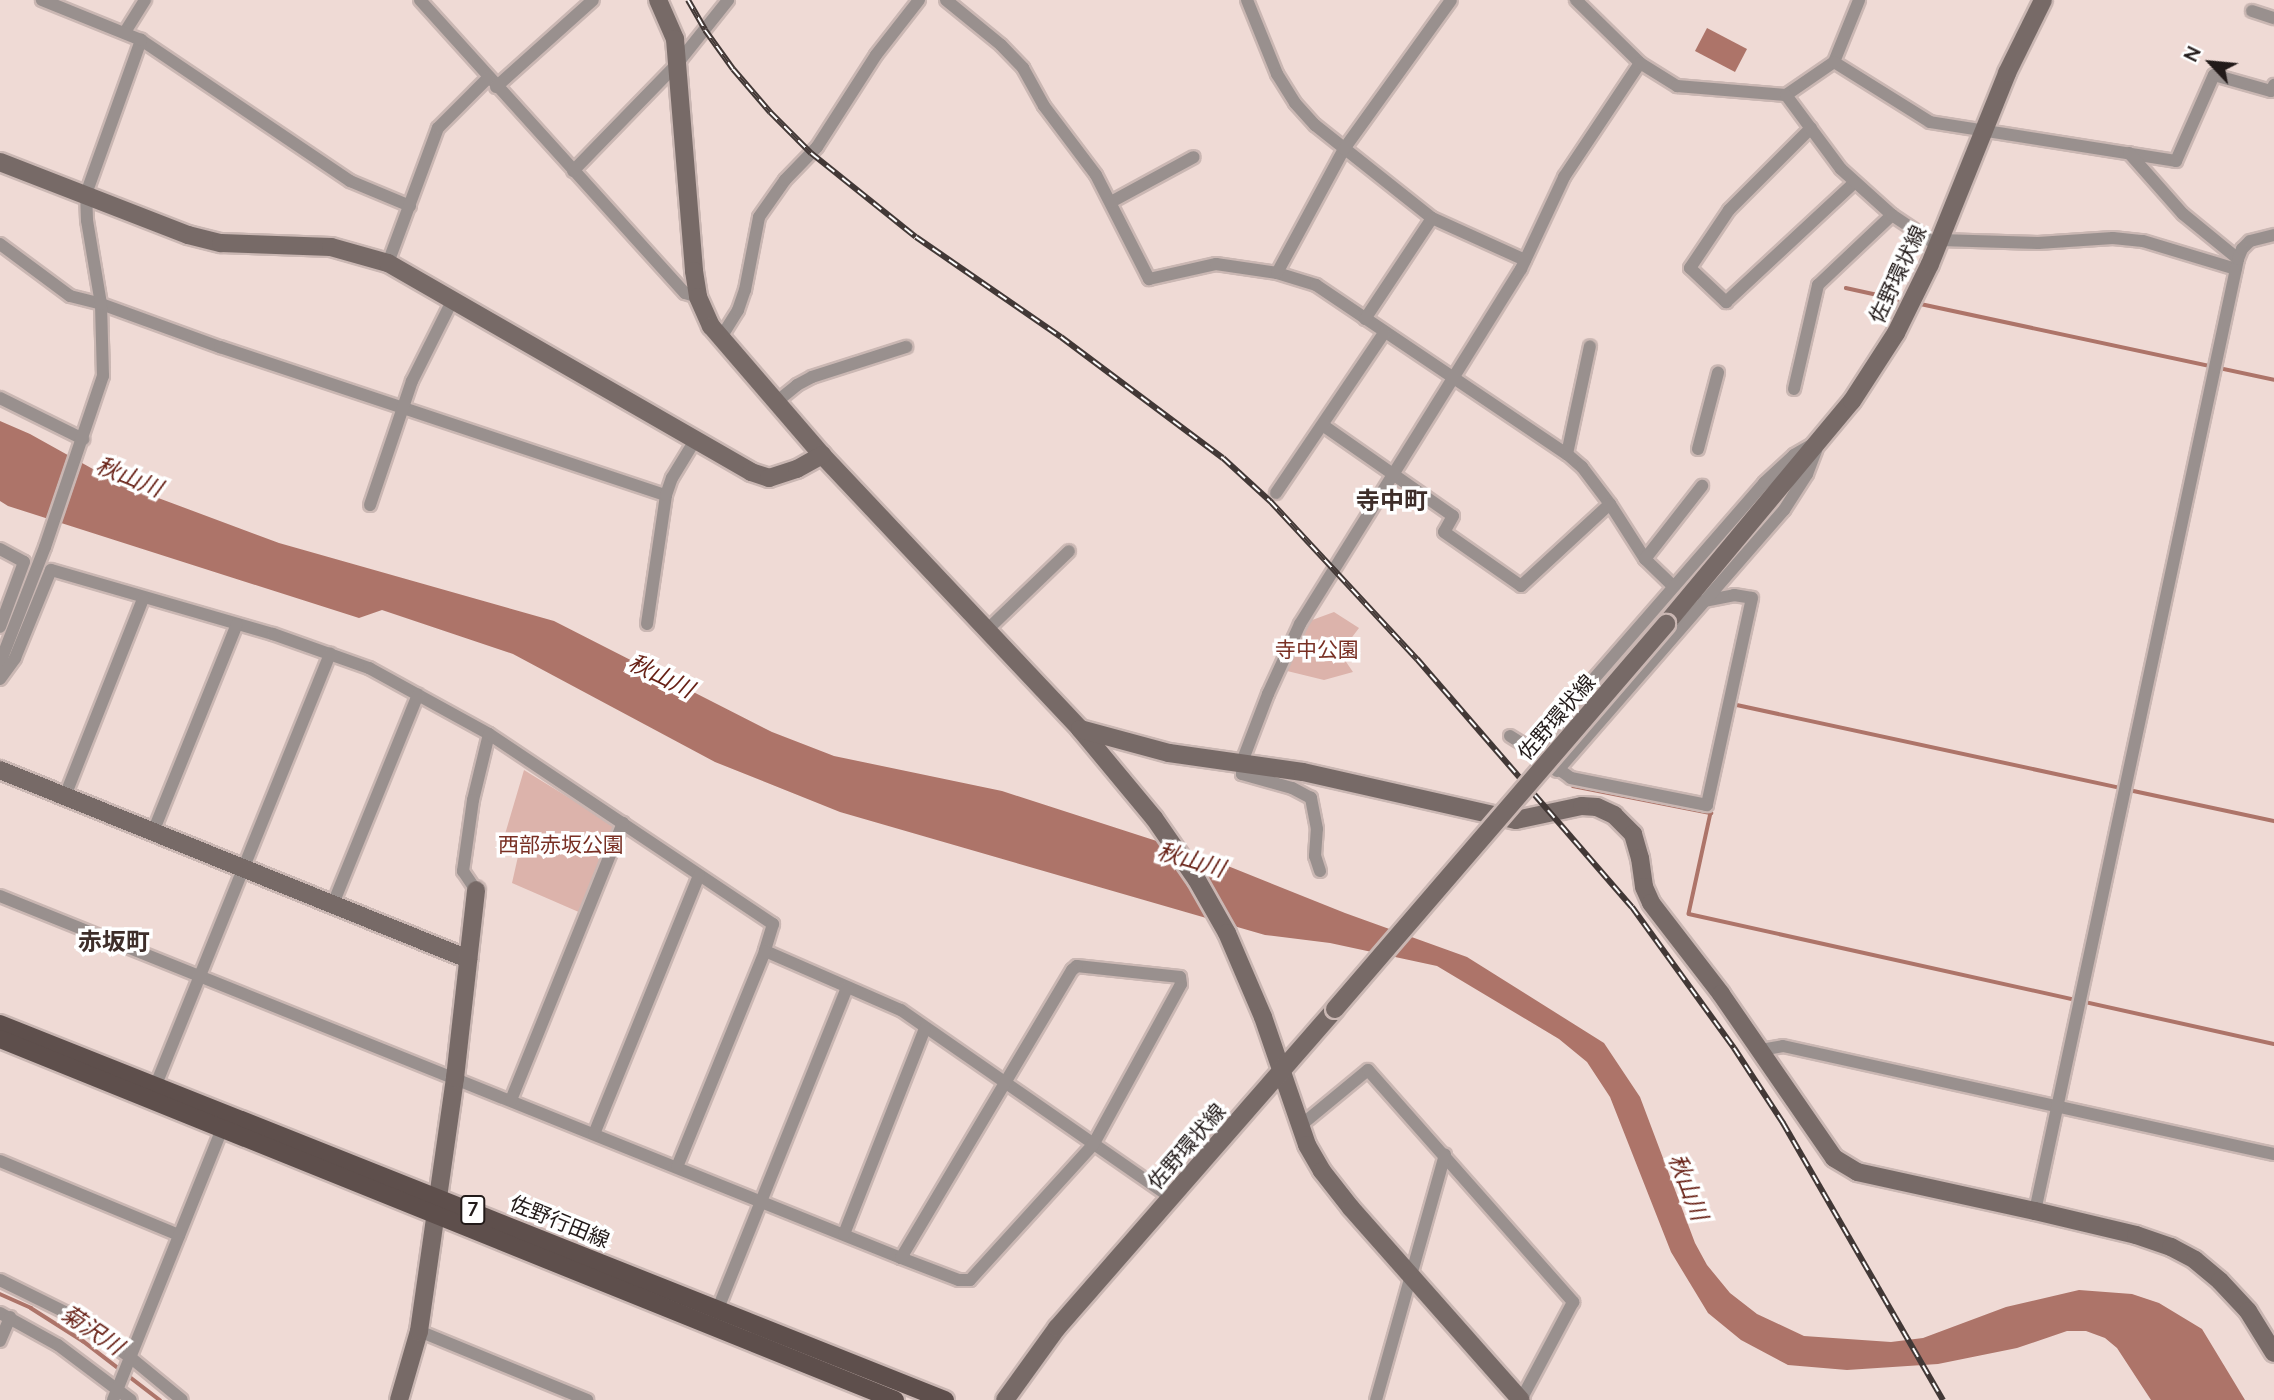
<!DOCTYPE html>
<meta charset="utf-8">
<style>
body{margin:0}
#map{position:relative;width:2274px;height:1400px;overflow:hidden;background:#efdad5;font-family:Mulish,"Noto Sans JP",sans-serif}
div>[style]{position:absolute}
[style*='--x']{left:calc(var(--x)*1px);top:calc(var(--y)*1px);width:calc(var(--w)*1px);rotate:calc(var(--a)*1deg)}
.green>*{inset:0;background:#dcb3ab}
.water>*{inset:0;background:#ad7469}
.stream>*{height:3.5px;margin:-1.75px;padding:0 1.75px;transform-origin:1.75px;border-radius:1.75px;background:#ad7469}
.roads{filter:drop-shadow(2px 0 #cab7b3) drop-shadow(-2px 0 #cab7b3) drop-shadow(0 2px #cab7b3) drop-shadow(0 -2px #cab7b3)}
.street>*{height:12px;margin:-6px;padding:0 6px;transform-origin:6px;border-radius:6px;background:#99908e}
.secondary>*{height:18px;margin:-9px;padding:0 9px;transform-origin:9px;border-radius:9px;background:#776a67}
.primary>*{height:18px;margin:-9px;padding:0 9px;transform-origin:9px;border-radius:9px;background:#5e4f4c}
.rail>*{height:6px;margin-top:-3px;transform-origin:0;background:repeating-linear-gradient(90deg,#fff 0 10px,#423836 0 20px);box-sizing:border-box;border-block:2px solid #423836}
.bridges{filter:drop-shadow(2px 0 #cab7b3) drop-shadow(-2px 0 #cab7b3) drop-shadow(0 2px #cab7b3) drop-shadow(0 -2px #cab7b3)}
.secondary-bridge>*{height:18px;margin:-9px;padding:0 9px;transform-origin:9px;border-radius:9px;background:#776a67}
span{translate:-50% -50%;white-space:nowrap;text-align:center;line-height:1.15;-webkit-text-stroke:7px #fff;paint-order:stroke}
.shield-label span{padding:2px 5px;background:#fff;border:2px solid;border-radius:5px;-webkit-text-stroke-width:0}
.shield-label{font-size:19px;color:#221a19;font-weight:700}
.street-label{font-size:21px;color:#221a19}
.park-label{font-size:21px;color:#793024}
.water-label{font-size:23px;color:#672015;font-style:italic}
.quarter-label{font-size:24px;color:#3e2e2a;font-weight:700}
.north{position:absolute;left:2176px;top:28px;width:70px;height:70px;-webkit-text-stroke:5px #fff;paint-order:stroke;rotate:296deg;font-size:19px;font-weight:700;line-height:28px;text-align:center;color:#221a19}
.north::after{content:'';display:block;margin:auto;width:24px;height:32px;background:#221a19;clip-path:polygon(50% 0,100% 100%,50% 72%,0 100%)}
</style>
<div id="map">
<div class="green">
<div style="clip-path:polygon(1334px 612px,1359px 628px,1340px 653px,1353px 672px,1324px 680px,1283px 670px,1304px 623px)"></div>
<div style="clip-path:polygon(524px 770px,615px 826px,581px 913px,512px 883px,519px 852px,503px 841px)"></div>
</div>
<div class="water">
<div style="clip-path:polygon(1707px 28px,1747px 49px,1735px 72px,1695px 51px)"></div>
<div style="clip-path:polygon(0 421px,30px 434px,118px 483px,279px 543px,554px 621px,772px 732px,834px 756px,1002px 791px,1203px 856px,1345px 913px,1467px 957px,1604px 1043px,1640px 1097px,1695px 1243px,1707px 1265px,1730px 1293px,1757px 1314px,1804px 1336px,1891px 1342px,1923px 1338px,2006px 1307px,2079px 1290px,2132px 1294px,2159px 1303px,2202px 1329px,2245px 1400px,2151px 1400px,2117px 1348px,2105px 1338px,2086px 1331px,2067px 1331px,2017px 1348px,1938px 1364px,1847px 1370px,1788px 1365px,1741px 1340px,1708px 1313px,1671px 1252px,1610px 1097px,1587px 1062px,1559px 1039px,1437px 966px,1330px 943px,1265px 935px,840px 812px,715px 762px,513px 654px,382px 610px,359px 618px,8px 506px,0 501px)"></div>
</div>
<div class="stream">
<div style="--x:1846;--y:288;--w:60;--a:12.4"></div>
<div style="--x:1916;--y:303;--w:366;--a:12.1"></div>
<div style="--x:1737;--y:705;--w:394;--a:12.2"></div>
<div style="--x:1573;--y:786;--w:141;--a:11.1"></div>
<div style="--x:1711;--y:813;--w:103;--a:102.3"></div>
<div style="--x:1689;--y:914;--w:599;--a:12.53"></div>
<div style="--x:2129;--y:790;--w:148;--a:12.1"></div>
<div style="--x:0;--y:1294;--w:34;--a:24"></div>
<div style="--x:31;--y:1308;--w:62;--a:32.4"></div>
<div style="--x:83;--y:1341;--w:97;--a:37.5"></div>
</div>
<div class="roads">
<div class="street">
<div style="--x:420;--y:0;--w:395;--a:47.9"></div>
<div style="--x:685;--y:293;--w:14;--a:17"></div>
<div style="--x:946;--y:0;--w:71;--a:39.3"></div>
<div style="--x:1001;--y:45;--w:32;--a:46"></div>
<div style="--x:1023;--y:68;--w:43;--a:61.1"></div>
<div style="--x:1044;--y:106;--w:86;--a:53"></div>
<div style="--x:1096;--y:175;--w:117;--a:63"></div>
<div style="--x:1149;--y:279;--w:69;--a:-12.6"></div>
<div style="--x:1216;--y:264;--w:62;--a:8.4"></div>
<div style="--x:1277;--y:273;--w:41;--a:17.1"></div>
<div style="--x:1316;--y:285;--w:303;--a:34"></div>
<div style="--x:1567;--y:454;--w:20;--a:41"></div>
<div style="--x:1582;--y:467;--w:46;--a:52.9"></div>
<div style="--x:1610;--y:504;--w:65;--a:57.5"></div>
<div style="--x:1645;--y:559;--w:39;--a:44"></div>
<div style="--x:1247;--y:0;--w:80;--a:67.9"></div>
<div style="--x:1277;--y:74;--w:34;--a:58"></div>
<div style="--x:1295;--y:103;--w:30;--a:48"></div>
<div style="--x:1315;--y:125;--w:149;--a:38.5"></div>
<div style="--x:1432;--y:218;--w:102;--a:24.3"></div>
<div style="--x:1576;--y:0;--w:90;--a:44.5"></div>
<div style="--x:2252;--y:11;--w:23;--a:18"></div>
<div style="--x:125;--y:32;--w:38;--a:-58"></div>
<div style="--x:141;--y:40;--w:252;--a:34"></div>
<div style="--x:350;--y:181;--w:65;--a:22.6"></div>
<div style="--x:1834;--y:62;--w:67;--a:-68"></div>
<div style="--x:496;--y:87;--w:130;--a:-41.9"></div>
<div style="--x:1786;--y:95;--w:58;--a:-34.5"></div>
<div style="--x:1834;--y:62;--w:113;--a:32"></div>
<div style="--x:1930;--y:122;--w:249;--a:9"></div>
<div style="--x:2176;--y:161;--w:94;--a:-66.2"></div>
<div style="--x:2214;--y:75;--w:59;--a:15.7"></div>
<div style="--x:2271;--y:91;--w:7;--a:-63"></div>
<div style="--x:1811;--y:128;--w:116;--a:135"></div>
<div style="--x:1729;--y:210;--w:70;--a:123.9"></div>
<div style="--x:1690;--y:268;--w:50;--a:43.4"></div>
<div style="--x:1726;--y:302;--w:176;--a:-42.9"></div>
<div style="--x:2129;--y:153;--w:81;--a:48.5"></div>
<div style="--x:2183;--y:214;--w:71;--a:39.3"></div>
<div style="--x:573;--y:171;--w:149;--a:-45.8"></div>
<div style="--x:677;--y:64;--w:82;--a:-51.4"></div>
<div style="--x:1111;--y:202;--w:94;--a:-28.5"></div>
<div style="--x:1940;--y:240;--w:98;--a:1.8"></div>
<div style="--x:2038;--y:243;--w:75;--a:-3.8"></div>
<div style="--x:2113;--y:238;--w:30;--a:6"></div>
<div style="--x:2143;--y:241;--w:97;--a:16.8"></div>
<div style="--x:0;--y:244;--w:87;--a:36.6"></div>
<div style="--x:70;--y:296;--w:32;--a:14"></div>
<div style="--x:101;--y:304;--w:127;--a:19.9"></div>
<div style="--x:220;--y:347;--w:470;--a:18.4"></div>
<div style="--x:388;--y:263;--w:144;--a:-69.7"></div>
<div style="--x:438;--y:128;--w:71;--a:-45"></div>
<div style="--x:1277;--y:273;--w:141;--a:-61.6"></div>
<div style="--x:1344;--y:149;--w:183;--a:-54.3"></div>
<div style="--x:1365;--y:319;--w:121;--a:-56.4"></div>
<div style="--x:720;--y:339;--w:34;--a:-58"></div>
<div style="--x:738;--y:310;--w:21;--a:-71"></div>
<div style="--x:745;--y:290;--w:74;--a:-79.1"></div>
<div style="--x:759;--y:217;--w:45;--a:-54.9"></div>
<div style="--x:785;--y:180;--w:46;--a:-45.9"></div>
<div style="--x:817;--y:147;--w:109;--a:-57.3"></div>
<div style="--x:876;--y:55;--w:70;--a:-52"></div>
<div style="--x:1794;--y:389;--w:107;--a:-77"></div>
<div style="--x:1818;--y:285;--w:102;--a:-43.4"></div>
<div style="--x:0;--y:398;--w:93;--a:26.3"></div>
<div style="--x:775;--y:403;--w:28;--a:-39"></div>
<div style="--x:797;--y:385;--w:17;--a:-28"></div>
<div style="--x:812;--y:377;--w:99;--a:-17.7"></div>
<div style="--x:1324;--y:426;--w:157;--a:34.9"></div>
<div style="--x:1453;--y:516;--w:18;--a:119"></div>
<div style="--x:1444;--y:532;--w:94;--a:35"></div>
<div style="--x:1521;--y:586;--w:121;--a:-42.7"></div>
<div style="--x:1698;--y:449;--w:79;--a:-75.3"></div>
<div style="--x:1567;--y:454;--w:110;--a:-78"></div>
<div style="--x:1276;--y:493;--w:193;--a:-56"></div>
<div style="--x:370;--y:505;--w:131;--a:-71.3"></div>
<div style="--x:412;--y:381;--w:92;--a:-63.4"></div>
<div style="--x:0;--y:549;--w:27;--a:28"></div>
<div style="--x:24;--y:562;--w:69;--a:110.3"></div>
<div style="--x:1645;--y:559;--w:93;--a:-52"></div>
<div style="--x:1704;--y:601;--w:31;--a:-11"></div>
<div style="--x:1734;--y:595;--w:18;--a:9"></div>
<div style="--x:1752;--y:598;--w:212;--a:102.3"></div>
<div style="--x:1707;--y:805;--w:139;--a:-168.8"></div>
<div style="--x:1571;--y:778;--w:48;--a:-144.3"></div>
<div style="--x:1532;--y:750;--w:354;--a:-49"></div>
<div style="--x:1764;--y:483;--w:41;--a:-43"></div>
<div style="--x:1794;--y:455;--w:20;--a:-30"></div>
<div style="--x:647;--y:624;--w:130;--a:-81.6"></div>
<div style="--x:666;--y:495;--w:18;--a:-71"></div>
<div style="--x:672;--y:478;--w:42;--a:-58.6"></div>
<div style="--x:986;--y:631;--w:115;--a:-43.9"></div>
<div style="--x:0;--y:663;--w:124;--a:-68.8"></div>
<div style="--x:45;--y:547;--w:181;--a:-71.3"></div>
<div style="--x:103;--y:376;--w:72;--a:-91.6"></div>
<div style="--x:101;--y:304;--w:85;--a:-99.5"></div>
<div style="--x:87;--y:220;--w:26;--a:-92"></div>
<div style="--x:86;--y:194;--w:164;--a:-70.3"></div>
<div style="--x:141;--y:40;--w:107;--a:-158"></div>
<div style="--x:0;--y:679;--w:26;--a:-54"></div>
<div style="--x:15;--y:658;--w:95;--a:-67.8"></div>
<div style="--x:51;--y:570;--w:231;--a:16.1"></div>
<div style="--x:273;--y:634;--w:102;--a:19.5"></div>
<div style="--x:369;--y:668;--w:137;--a:28.8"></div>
<div style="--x:489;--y:734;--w:68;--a:103.6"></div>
<div style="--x:473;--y:800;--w:72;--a:98"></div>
<div style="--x:463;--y:871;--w:23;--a:56"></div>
<div style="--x:489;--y:734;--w:342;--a:33.8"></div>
<div style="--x:773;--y:924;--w:28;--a:107"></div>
<div style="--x:765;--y:951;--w:148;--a:23.5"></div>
<div style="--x:901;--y:1010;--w:329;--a:34.8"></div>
<div style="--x:1510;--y:736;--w:26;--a:32"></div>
<div style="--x:1557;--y:771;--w:346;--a:-49"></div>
<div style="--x:1784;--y:510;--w:43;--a:-57.4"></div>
<div style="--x:1807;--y:474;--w:26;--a:-69"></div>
<div style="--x:65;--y:796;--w:212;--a:-68.4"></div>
<div style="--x:153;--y:832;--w:224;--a:-68"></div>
<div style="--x:1320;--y:871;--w:16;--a:-108"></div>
<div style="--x:1315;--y:856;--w:27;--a:-86"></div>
<div style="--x:1317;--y:829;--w:32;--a:-101"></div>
<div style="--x:1311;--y:798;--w:21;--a:-152"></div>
<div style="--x:1292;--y:788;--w:52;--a:-164.4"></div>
<div style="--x:1242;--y:774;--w:12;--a:-90"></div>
<div style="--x:1242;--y:762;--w:73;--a:-69.1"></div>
<div style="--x:1268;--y:694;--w:77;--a:-65.4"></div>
<div style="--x:1300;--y:624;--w:418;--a:-58.1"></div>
<div style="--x:1521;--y:269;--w:102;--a:-64.9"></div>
<div style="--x:1564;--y:177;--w:137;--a:-56.3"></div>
<div style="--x:1640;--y:63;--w:44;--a:31.9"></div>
<div style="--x:1677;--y:86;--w:109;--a:4.7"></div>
<div style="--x:1786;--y:95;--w:92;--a:53.4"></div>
<div style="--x:1841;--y:169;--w:69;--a:42"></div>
<div style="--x:1892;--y:215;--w:54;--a:33.7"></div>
<div style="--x:0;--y:896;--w:971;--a:21.89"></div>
<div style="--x:901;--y:1258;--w:62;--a:20.8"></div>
<div style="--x:959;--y:1280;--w:11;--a:0"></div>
<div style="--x:970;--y:1280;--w:183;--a:-47.7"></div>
<div style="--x:1093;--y:1145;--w:183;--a:-61.3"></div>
<div style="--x:1181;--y:984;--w:7;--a:-98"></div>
<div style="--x:1180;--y:977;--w:104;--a:-173.9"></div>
<div style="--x:1077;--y:966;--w:6;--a:141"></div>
<div style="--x:1072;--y:970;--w:335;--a:120.7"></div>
<div style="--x:333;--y:904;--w:226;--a:-67.9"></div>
<div style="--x:1761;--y:1050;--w:22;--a:-10"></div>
<div style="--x:1783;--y:1046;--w:503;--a:12.41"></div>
<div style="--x:153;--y:1092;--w:473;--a:-68"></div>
<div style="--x:511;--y:1100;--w:299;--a:-68"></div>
<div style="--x:1300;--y:1126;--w:88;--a:-39.5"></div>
<div style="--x:1368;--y:1070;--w:310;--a:48.5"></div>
<div style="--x:1573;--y:1302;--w:111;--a:118"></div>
<div style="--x:594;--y:1134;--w:279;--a:-67.9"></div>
<div style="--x:0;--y:1161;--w:194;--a:22.5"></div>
<div style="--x:677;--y:1167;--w:233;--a:-67.8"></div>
<div style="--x:2035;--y:1211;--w:973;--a:-77.96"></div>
<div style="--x:2238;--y:259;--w:11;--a:-68"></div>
<div style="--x:2242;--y:249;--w:11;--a:-45"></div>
<div style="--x:2250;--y:241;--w:25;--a:-14"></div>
<div style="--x:844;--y:1234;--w:221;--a:-68.5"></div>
<div style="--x:0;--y:1280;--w:72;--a:26.2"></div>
<div style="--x:65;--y:1312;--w:79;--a:34.7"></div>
<div style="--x:130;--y:1357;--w:67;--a:39.6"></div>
<div style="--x:0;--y:1313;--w:66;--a:28.9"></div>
<div style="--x:58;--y:1345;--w:91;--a:37"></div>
<div style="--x:715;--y:1316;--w:354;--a:-68.1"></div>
<div style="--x:419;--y:1331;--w:182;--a:22.3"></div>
<div style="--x:0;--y:1341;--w:26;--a:-67"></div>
<div style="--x:113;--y:1400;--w:301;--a:-68.1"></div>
<div style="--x:1376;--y:1400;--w:255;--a:-74.3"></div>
</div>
<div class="secondary">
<div style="--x:658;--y:0;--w:43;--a:66.4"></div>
<div style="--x:675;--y:39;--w:233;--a:85.3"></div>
<div style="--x:694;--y:271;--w:26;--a:81"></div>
<div style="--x:698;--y:297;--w:32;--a:66"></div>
<div style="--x:711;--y:326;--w:170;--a:49.3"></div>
<div style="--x:822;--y:455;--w:376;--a:46.7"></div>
<div style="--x:1080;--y:729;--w:116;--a:50.3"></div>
<div style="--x:1154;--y:818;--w:75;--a:55.3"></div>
<div style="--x:1197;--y:880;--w:61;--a:60.5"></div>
<div style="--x:1227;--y:933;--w:91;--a:66.8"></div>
<div style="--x:1263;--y:1017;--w:135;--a:71"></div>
<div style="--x:1307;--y:1145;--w:30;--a:60"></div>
<div style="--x:1322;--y:1171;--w:47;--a:51.9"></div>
<div style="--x:1351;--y:1208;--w:256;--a:48.5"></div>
<div style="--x:0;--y:162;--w:202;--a:21.2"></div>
<div style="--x:188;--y:235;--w:34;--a:14"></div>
<div style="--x:221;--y:243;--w:110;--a:2.1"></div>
<div style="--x:331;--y:247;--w:59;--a:15.7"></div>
<div style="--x:388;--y:263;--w:419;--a:29.9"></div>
<div style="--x:751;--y:472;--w:19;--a:18"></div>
<div style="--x:769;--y:478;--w:29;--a:-18"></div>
<div style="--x:797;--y:469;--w:29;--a:-29"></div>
<div style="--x:1666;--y:624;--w:290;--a:-50.2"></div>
<div style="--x:1852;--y:401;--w:81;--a:-57.1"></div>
<div style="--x:1896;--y:333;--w:77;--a:-63.8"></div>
<div style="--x:1930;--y:264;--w:206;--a:-68"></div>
<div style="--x:2007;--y:73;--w:81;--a:-63.7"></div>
<div style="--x:1080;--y:729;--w:92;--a:15.1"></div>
<div style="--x:1169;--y:753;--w:135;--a:8.1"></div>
<div style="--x:1303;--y:772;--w:218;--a:12.7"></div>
<div style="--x:1516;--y:820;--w:67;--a:-12"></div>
<div style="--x:1582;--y:806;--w:15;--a:4"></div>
<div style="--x:1597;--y:807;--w:19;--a:25"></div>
<div style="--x:1614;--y:815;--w:27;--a:45"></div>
<div style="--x:1633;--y:834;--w:25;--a:74"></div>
<div style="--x:1640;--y:858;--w:29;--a:82"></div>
<div style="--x:1644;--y:887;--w:17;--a:66"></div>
<div style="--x:1651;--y:903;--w:115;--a:52.4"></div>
<div style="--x:1721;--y:994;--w:199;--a:55.4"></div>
<div style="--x:1834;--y:1158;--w:27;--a:31"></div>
<div style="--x:1857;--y:1172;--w:182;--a:12.4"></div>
<div style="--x:2035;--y:1211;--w:104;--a:13.4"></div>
<div style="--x:2136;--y:1235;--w:37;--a:19"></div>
<div style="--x:2171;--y:1247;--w:27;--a:28"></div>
<div style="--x:2195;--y:1260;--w:33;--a:40"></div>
<div style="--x:2220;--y:1281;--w:41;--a:47"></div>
<div style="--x:2248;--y:1311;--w:49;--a:58.2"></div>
<div style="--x:0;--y:770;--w:505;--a:21.99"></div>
<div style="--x:399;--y:1400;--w:72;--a:-73.8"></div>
<div style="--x:419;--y:1331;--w:256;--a:-81.9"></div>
<div style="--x:455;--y:1078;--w:189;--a:-83.6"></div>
<div style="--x:1005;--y:1400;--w:89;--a:-54.2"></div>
<div style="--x:1057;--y:1328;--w:423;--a:-48.9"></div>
</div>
<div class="primary">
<div style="--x:0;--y:1024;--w:1017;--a:21.7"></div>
<div style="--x:0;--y:1039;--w:965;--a:21.97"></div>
</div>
</div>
<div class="rail">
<div style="--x:688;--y:0;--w:34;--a:60"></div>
<div style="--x:705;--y:30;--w:48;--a:54.3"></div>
<div style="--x:733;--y:69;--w:57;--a:49.3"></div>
<div style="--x:770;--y:112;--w:58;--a:45"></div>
<div style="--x:811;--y:153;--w:134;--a:38.7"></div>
<div style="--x:916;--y:237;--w:176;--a:34.6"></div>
<div style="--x:1061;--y:337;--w:202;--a:36.8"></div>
<div style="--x:1223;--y:458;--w:64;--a:42.5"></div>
<div style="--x:1270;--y:501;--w:216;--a:47.1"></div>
<div style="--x:1417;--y:659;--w:328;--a:49.1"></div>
<div style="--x:1632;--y:907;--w:174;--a:54.1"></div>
<div style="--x:1734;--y:1048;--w:90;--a:56.8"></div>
<div style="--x:1783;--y:1123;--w:320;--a:60"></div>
</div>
<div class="bridges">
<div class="secondary-bridge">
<div style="--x:1335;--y:1009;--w:508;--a:-49.31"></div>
</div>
</div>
<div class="shield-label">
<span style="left:473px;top:1210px">7</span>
</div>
<div class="street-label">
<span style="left:1897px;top:274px;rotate:-65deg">佐野環状線</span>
<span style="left:1556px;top:717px;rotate:-49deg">佐野環状線</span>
<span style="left:1186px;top:1146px;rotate:-49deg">佐野環状線</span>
<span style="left:560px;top:1221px;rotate:22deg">佐野行田線</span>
</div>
<div class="park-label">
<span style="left:1317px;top:649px">寺中公園</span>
<span style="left:561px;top:844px">西部赤坂公園</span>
</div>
<div class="water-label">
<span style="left:129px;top:477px;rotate:22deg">秋山川</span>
<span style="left:661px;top:676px;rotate:26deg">秋山川</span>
<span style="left:1191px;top:860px;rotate:16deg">秋山川</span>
<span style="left:1688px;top:1187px;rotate:69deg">秋山川</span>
<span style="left:92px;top:1330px;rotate:34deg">菊沢川</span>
</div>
<div class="quarter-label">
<span style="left:1392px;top:501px">寺中町</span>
<span style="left:114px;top:942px">赤坂町</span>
</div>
<div class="north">N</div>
</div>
